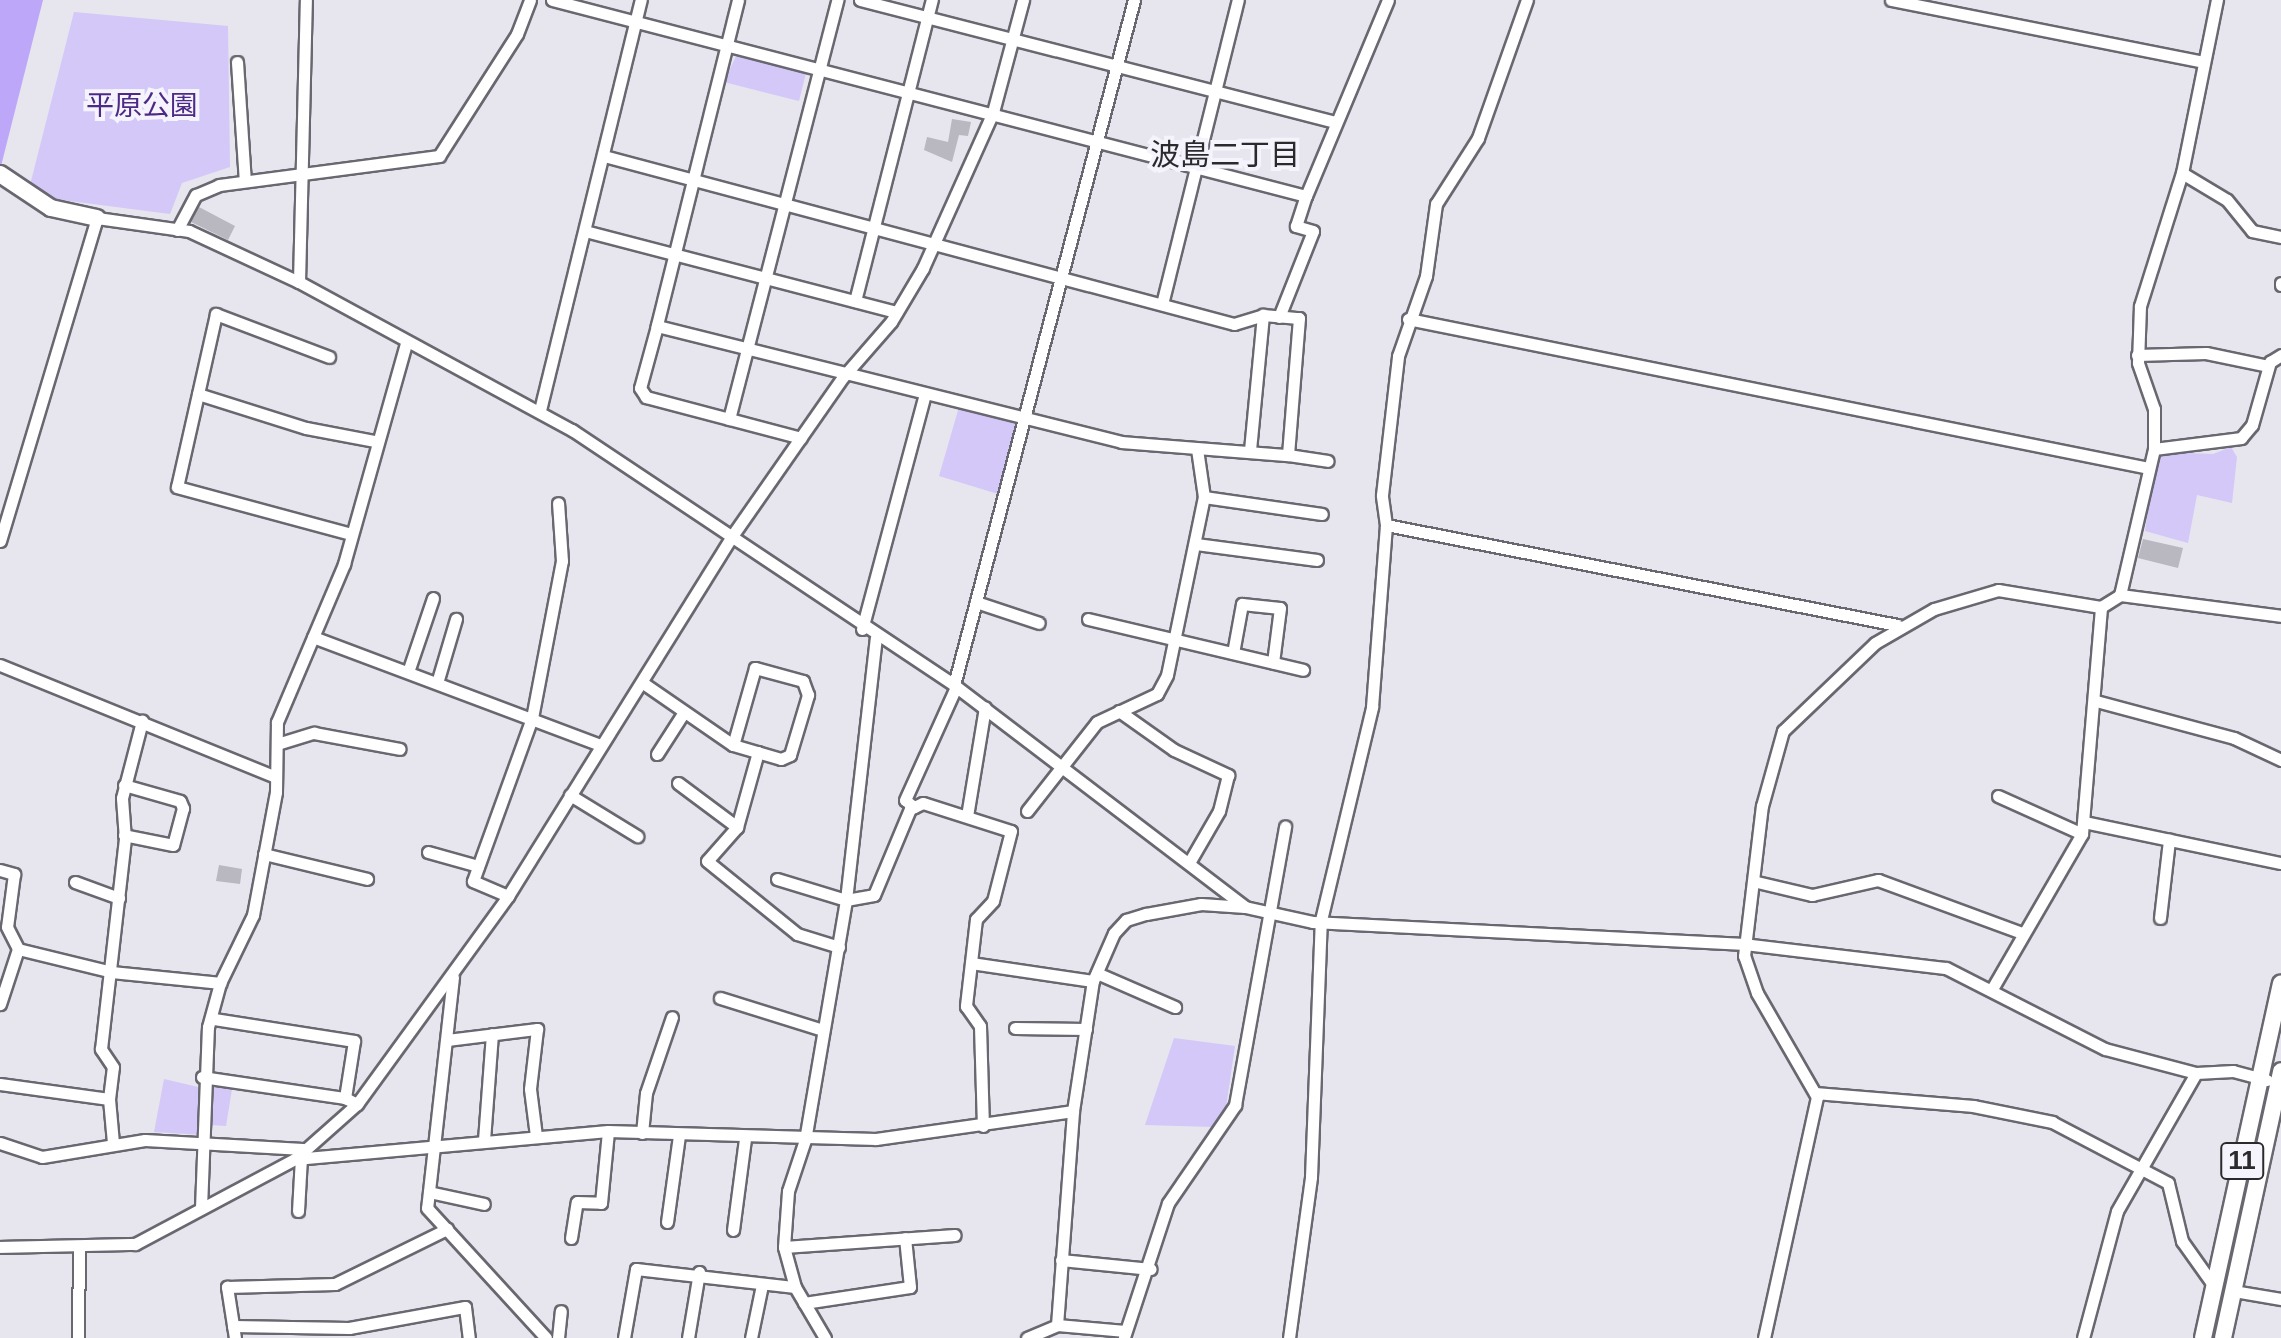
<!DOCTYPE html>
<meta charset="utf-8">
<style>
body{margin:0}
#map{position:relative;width:2281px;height:1338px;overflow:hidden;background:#e7e5ee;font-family:Helvetica,"Noto Sans JP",sans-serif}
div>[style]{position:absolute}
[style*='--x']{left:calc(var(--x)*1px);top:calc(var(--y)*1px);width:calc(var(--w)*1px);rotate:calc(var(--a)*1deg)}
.green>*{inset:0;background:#d4c8f8}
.water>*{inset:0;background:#bda7f8}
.building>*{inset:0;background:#b9b7bf}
.roads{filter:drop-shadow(2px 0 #69676f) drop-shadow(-2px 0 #69676f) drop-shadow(0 2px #69676f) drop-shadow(0 -2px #69676f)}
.street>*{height:11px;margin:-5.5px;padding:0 5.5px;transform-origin:5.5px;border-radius:5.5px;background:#fff}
.secondary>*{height:16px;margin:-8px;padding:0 8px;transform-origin:8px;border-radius:8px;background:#fff}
.primary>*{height:16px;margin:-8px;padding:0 8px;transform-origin:8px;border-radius:8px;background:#fff}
span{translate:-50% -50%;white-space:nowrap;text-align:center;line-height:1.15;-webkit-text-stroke:8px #f5f3fb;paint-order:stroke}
.shield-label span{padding:2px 6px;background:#f5f3fb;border:2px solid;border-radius:6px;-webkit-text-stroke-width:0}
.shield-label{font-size:26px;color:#2b2b2e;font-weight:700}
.park-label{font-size:28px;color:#4d2a86}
.neighbourhood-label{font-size:30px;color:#2b2b2e}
</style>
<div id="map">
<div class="green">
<div style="clip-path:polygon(74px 12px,228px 26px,230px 167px,182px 183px,170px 214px,54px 199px,30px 185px)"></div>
<div style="clip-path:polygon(737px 54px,806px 73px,799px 101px,724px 82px)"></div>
<div style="clip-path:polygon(959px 407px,1019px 425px,998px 494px,939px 476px)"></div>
<div style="clip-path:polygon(2231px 447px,2237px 457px,2232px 503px,2197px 495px,2188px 543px,2145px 531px,2157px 452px,2213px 454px)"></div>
<div style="clip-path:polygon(1174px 1038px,1235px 1046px,1224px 1121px,1214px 1127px,1145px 1125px)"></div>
<div style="clip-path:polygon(164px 1079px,198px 1087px,203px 1135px,154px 1132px)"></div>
<div style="clip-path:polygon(209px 1084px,232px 1089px,226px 1126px,212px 1125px)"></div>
</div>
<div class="water">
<div style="clip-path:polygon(0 0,43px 0,0 170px)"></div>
</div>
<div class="building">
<div style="clip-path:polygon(952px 119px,971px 122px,968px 136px,959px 135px,952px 162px,924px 150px,927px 137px,948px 142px)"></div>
<div style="clip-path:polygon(199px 207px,235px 226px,228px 240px,191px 222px)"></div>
<div style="clip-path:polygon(2143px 539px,2183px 548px,2178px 568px,2138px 558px)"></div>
<div style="clip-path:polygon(219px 865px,242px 869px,240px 884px,216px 881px)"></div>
</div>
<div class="roads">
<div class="street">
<div style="--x:552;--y:0;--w:779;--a:14.57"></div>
<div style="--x:1306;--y:196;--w:212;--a:-67.3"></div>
<div style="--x:738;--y:0;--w:336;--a:104"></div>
<div style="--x:657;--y:326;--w:478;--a:14"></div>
<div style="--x:1121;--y:442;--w:168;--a:4.5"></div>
<div style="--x:860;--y:0;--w:490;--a:14.4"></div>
<div style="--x:1891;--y:0;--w:318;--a:11.2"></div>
<div style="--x:237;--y:62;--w:119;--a:86.2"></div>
<div style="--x:604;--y:156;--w:652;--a:14.93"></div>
<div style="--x:1234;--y:324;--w:30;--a:-17"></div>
<div style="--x:1263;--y:315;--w:36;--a:5"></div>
<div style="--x:1299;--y:318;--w:137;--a:94.6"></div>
<div style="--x:1288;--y:455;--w:40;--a:8.5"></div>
<div style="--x:2182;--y:173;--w:52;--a:31"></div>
<div style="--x:2227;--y:200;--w:40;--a:51"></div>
<div style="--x:2252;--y:231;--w:30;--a:12"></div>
<div style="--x:177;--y:230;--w:40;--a:-62"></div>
<div style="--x:196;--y:195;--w:25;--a:-23"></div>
<div style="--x:219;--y:185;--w:222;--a:-7.5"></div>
<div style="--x:439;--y:156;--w:145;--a:-57.4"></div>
<div style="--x:517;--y:34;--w:36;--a:-69"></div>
<div style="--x:585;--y:231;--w:322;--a:14.6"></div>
<div style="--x:299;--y:282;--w:282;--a:-88.6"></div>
<div style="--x:2281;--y:283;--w:2;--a:90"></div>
<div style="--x:855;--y:301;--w:311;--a:-75.7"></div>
<div style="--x:1162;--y:304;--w:313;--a:-76"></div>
<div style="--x:1279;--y:317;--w:92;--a:-68.4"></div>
<div style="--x:1313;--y:231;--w:18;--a:-164"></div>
<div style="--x:1296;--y:226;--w:32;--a:-72"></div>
<div style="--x:1408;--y:319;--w:755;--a:11.38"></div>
<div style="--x:657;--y:326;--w:64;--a:105.3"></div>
<div style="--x:640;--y:388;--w:11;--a:56"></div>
<div style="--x:646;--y:397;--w:160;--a:14.8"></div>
<div style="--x:2137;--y:355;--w:69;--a:-1.7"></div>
<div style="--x:2206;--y:353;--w:63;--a:11.8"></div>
<div style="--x:329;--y:357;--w:121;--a:-159.2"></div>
<div style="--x:216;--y:314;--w:177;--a:102.7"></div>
<div style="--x:177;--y:487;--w:180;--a:15.1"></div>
<div style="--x:198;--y:394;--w:113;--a:17.5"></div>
<div style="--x:306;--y:428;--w:69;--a:10.8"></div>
<div style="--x:540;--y:410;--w:422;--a:-76.2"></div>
<div style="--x:729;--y:419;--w:433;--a:-75.5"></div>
<div style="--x:2154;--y:449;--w:88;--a:-7.2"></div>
<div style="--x:2241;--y:438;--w:17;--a:-50"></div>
<div style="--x:2252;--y:425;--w:66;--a:-74.1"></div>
<div style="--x:2270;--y:362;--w:13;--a:-32"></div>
<div style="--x:1250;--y:450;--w:136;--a:-84.5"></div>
<div style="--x:1204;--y:497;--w:119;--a:8.2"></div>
<div style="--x:1386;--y:525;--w:521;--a:11.07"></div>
<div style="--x:0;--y:541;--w:337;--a:-73.3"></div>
<div style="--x:97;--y:218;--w:93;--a:8"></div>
<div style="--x:189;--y:231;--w:121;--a:24.9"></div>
<div style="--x:299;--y:282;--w:311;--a:28.5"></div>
<div style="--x:572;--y:430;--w:459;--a:33.7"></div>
<div style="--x:954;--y:685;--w:366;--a:37.3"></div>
<div style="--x:1196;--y:544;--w:122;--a:7.5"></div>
<div style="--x:2120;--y:595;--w:150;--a:-76.9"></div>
<div style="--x:2154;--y:449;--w:40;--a:-90"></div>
<div style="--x:2154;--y:409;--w:49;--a:-109.2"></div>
<div style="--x:2138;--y:363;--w:57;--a:-88"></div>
<div style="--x:2140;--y:306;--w:139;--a:-72.5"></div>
<div style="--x:2182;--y:173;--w:177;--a:-78.6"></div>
<div style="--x:976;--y:602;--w:66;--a:18.4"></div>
<div style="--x:1088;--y:619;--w:221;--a:13.3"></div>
<div style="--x:862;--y:629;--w:243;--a:-75"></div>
<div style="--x:313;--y:637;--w:308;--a:20.6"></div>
<div style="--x:1233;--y:653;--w:50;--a:-79.6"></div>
<div style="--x:1242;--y:604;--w:38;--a:6"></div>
<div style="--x:1280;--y:608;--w:55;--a:97.3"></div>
<div style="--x:0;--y:665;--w:296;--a:22.1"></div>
<div style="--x:408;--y:672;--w:78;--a:-71.3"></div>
<div style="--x:437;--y:683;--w:67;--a:-73.5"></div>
<div style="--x:643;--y:683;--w:109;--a:34.6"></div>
<div style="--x:733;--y:745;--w:50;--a:16.3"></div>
<div style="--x:781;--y:759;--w:10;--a:-24"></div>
<div style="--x:790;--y:755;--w:63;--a:-73.3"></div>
<div style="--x:808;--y:695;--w:15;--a:-110"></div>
<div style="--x:803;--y:681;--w:50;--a:-164.8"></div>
<div style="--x:755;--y:668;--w:80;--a:105.9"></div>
<div style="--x:954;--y:685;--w:708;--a:-75.28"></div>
<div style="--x:2096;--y:701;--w:143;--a:15"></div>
<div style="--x:2234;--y:738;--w:52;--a:25.1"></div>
<div style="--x:1119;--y:711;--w:67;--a:35.3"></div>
<div style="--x:1174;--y:750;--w:60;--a:24.8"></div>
<div style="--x:1228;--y:775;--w:37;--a:104"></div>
<div style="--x:1219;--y:811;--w:58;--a:120.1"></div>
<div style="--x:277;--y:744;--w:39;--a:-17"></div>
<div style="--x:314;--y:733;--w:87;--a:10.5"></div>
<div style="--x:758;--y:752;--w:78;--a:105.6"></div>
<div style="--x:737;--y:827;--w:45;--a:131.4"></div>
<div style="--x:707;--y:861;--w:116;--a:39"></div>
<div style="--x:797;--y:934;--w:44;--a:17.2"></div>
<div style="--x:657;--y:754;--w:50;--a:-57.3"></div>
<div style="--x:678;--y:783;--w:74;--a:36.7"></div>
<div style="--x:124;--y:785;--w:58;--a:15.9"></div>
<div style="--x:180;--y:801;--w:8;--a:67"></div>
<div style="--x:183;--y:808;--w:38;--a:105"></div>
<div style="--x:173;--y:845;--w:50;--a:-168.5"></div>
<div style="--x:570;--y:795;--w:79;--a:31.5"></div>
<div style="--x:1998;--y:796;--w:92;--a:24.3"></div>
<div style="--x:914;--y:807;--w:11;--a:-142"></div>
<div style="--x:905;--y:800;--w:124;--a:-65.7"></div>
<div style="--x:1027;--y:811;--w:113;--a:-51.8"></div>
<div style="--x:1097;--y:722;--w:66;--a:-25"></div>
<div style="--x:1157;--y:694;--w:21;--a:-62"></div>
<div style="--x:1167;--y:675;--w:182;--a:-78.3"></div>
<div style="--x:1204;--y:497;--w:49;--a:-98.3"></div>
<div style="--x:967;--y:816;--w:110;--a:-80.6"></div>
<div style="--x:2084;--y:822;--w:201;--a:11.8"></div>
<div style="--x:428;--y:852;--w:52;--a:15.6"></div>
<div style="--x:264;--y:854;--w:106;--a:13.6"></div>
<div style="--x:0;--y:870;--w:15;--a:16"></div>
<div style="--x:14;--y:874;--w:53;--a:97.5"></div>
<div style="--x:7;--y:927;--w:25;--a:63"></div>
<div style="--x:18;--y:949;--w:58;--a:108.1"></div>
<div style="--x:777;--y:879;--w:72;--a:16.9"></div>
<div style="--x:846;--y:900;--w:28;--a:-10"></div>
<div style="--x:874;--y:895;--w:93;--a:-67.3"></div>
<div style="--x:910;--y:809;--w:14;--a:-25"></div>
<div style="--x:923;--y:803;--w:92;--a:17.7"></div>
<div style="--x:1011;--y:831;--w:72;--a:104.4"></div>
<div style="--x:993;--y:901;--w:25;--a:133"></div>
<div style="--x:976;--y:919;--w:88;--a:96.6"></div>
<div style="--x:966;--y:1006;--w:24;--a:55"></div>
<div style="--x:980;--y:1026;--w:100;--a:88.3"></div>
<div style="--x:75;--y:882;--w:47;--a:20"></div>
<div style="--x:1757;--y:882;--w:57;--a:13.3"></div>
<div style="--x:1812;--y:895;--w:68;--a:-12.8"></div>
<div style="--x:1878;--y:880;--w:153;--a:20.2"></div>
<div style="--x:508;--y:896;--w:38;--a:-157"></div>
<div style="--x:473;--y:881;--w:173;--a:-70.1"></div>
<div style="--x:532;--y:718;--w:160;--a:-79.2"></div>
<div style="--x:562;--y:561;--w:58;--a:-93.9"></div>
<div style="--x:2160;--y:918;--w:79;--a:-83.4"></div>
<div style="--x:18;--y:949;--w:97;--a:13.7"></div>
<div style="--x:112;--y:972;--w:109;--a:5.8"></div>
<div style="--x:971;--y:963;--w:123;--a:8.4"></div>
<div style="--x:1099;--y:974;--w:83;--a:23.5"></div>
<div style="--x:453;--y:977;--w:232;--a:96.4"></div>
<div style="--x:427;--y:1208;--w:176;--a:47.5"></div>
<div style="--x:1992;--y:989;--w:179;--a:-59.9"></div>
<div style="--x:2082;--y:834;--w:228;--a:-85.2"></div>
<div style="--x:2101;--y:607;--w:22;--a:-32"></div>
<div style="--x:2120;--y:595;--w:162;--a:7.4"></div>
<div style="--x:720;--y:998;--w:108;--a:17.3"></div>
<div style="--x:214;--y:1019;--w:142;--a:8.9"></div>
<div style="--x:354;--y:1041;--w:58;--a:99"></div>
<div style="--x:345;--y:1098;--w:13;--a:27"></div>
<div style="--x:1015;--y:1028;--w:71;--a:0.8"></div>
<div style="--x:447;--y:1040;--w:91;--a:-7"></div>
<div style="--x:537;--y:1029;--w:60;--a:96.7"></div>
<div style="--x:530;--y:1089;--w:47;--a:82.7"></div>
<div style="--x:202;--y:1077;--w:145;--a:8.4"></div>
<div style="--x:0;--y:1084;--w:110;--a:7.8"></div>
<div style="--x:109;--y:1099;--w:44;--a:84.8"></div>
<div style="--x:1815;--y:1093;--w:159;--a:4.7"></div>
<div style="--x:1973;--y:1106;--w:81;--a:11.4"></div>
<div style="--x:2052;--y:1122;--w:131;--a:27.7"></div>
<div style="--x:2168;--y:1183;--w:60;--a:76.4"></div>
<div style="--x:2182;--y:1241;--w:55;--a:54.6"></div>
<div style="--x:109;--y:1099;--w:32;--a:-83"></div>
<div style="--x:113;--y:1067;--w:22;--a:-124"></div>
<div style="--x:101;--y:1049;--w:211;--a:-83.5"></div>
<div style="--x:125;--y:839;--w:41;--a:-94.2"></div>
<div style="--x:122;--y:798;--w:80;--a:-75.4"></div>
<div style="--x:642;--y:1133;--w:40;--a:-84.3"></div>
<div style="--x:646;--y:1093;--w:80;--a:-71.1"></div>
<div style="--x:484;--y:1140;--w:106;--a:-85.7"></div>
<div style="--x:0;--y:1143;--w:44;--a:18.4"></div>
<div style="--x:42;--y:1157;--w:104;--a:-9.4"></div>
<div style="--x:145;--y:1140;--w:158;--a:3.3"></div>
<div style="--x:295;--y:1159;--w:314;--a:-5.1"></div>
<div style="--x:608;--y:1131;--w:268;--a:1.7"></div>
<div style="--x:876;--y:1139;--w:199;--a:-8.1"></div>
<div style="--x:429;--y:1192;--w:56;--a:12.3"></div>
<div style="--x:201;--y:1208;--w:181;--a:-87.8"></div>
<div style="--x:208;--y:1027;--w:46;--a:-74.7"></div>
<div style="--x:220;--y:983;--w:76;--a:-64.1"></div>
<div style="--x:253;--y:915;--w:125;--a:-79.4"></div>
<div style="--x:276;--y:792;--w:70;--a:-89.2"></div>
<div style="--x:277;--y:722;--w:172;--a:-67"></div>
<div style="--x:344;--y:564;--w:229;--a:-74.3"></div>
<div style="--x:298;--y:1211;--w:53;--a:-86.8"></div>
<div style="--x:667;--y:1222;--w:88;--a:-82.1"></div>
<div style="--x:733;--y:1230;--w:92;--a:-82.5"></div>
<div style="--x:571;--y:1238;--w:36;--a:-81"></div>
<div style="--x:577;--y:1202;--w:24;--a:2"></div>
<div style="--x:601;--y:1203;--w:72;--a:-84.4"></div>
<div style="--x:0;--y:1247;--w:135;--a:-1.3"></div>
<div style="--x:135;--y:1244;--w:181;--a:-28"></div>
<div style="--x:295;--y:1159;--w:83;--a:-41.6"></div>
<div style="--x:357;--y:1104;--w:257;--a:-54"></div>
<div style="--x:508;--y:896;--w:424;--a:-58.1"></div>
<div style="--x:732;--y:536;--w:194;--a:-55.1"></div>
<div style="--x:843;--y:377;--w:73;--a:-48.9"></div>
<div style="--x:891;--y:322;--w:63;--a:-59.3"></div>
<div style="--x:923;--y:268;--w:171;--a:-65.8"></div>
<div style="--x:993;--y:112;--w:116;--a:-75"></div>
<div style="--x:784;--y:1247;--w:171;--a:-4"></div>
<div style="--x:1061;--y:1260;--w:90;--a:5.7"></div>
<div style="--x:2234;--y:1291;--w:48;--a:9.7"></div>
<div style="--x:804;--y:1303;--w:107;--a:-8.6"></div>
<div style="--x:910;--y:1287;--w:49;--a:-95.8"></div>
<div style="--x:233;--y:1326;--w:116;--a:1"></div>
<div style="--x:349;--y:1328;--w:118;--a:-10.3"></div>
<div style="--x:465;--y:1307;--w:31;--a:83"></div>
<div style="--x:1125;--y:1331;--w:68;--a:-175"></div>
<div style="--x:1057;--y:1325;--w:215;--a:-85.7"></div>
<div style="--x:1073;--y:1111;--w:132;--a:-81.3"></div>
<div style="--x:1093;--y:981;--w:52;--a:-66.4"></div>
<div style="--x:1114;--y:933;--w:18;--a:-47"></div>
<div style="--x:1126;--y:920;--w:21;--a:-17"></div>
<div style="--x:1146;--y:914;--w:56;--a:-10.3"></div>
<div style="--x:1201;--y:904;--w:44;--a:3.9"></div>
<div style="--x:1245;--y:907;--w:70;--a:12.4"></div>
<div style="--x:1313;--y:922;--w:432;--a:2.9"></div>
<div style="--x:1744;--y:944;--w:203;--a:6.8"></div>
<div style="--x:1946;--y:968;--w:178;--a:27"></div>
<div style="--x:2105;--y:1049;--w:94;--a:14.8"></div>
<div style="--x:1124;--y:1337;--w:141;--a:-71.8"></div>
<div style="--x:1168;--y:1203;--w:119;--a:-55.6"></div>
<div style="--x:1235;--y:1105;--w:283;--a:-79.8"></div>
<div style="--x:78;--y:1338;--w:89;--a:-89.4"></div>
<div style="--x:235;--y:1338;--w:52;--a:-98.9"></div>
<div style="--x:227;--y:1287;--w:108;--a:-1.6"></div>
<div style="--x:335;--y:1284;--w:125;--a:-26.2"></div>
<div style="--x:558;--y:1338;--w:27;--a:-84"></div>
<div style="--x:624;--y:1338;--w:70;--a:-80.1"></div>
<div style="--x:636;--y:1269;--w:160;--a:6.5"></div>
<div style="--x:688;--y:1338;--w:67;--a:-80.5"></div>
<div style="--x:751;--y:1338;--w:54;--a:-78.3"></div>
<div style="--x:825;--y:1338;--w:59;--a:-120.5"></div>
<div style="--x:795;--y:1287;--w:41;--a:-105.4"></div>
<div style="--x:784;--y:1247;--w:56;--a:-85.9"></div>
<div style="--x:788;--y:1191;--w:54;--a:-71.6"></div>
<div style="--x:805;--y:1140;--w:243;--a:-80.3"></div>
<div style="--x:846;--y:900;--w:264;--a:-83.5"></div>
<div style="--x:1027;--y:1338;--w:33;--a:-23"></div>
<div style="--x:1289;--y:1338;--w:162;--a:-82.2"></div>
<div style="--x:1311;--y:1177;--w:257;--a:-87.8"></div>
<div style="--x:1321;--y:920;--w:219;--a:-76.5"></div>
<div style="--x:1372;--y:707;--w:183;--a:-85.6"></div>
<div style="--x:1386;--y:525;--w:30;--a:-98"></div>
<div style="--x:1382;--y:495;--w:140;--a:-83.4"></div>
<div style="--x:1398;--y:356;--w:85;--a:-70.7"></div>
<div style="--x:1426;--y:276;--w:73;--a:-82.1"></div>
<div style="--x:1436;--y:204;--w:78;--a:-57.5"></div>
<div style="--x:1478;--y:138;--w:146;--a:-70.5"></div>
<div style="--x:1764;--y:1338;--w:247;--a:-77.6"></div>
<div style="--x:1817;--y:1097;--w:120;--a:-120"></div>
<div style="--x:1757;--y:993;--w:39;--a:-109"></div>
<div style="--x:1744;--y:956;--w:151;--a:-83.2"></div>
<div style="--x:1762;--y:806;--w:78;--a:-74.4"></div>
<div style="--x:1783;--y:731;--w:127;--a:-43.7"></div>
<div style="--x:1875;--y:643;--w:68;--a:-30"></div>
<div style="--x:1934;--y:609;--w:67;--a:-16.5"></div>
<div style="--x:1998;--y:590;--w:104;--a:9.4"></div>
<div style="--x:2083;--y:1338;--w:131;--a:-75"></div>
<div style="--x:2117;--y:1211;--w:159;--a:-60.2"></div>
<div style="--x:2196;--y:1073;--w:37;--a:-3"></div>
<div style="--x:2233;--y:1071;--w:35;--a:15"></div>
</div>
<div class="secondary">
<div style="--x:0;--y:174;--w:61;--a:33.7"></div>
<div style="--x:51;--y:208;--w:47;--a:12.3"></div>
</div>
<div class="primary">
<div style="--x:2203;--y:1338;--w:363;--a:-77.6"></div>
<div style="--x:2223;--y:1338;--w:273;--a:-77.7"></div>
</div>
</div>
<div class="shield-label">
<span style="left:2242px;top:1161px">11</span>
</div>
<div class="park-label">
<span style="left:142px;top:106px">平原公園</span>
</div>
<div class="neighbourhood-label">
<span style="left:1225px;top:155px">波島二丁目</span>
</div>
</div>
